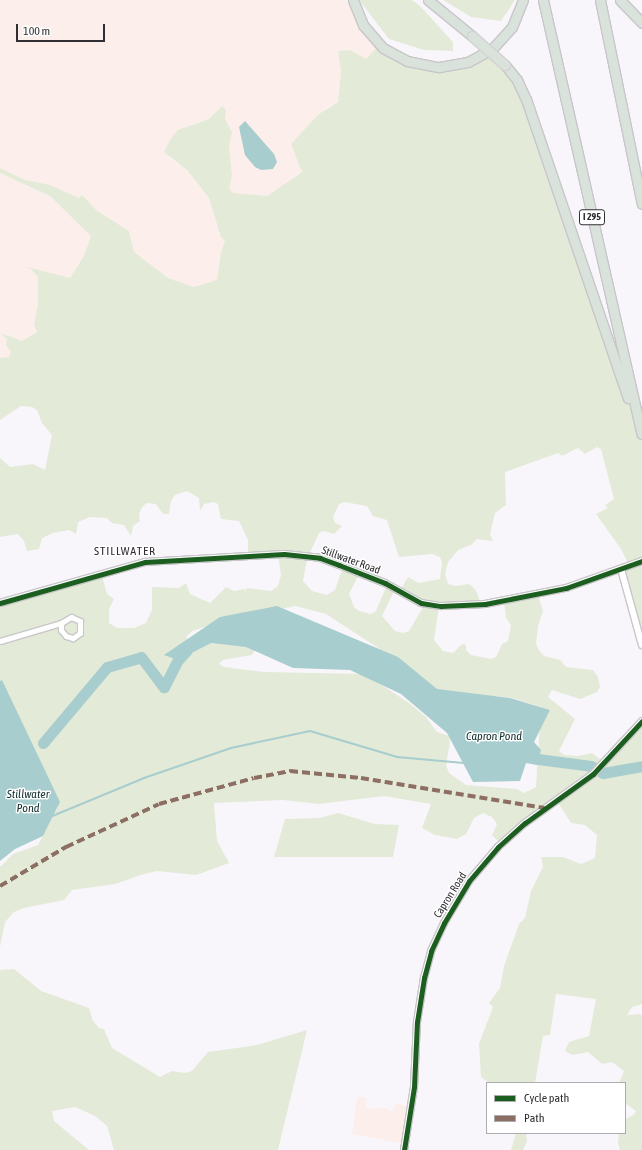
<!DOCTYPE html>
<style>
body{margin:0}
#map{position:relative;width:642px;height:1150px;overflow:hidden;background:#f9f6fb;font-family:"Asap Condensed",sans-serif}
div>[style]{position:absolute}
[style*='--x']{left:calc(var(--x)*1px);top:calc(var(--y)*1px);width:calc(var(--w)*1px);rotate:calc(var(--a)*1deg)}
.commercial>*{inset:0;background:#fceeea}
.green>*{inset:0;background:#e3ead7}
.water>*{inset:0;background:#a8cdce}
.stream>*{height:2px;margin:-1px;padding:0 1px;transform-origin:1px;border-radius:1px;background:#a8cdce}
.river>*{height:11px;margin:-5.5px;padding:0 5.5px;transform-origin:5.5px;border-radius:5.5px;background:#a8cdce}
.roads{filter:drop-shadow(1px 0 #c8c6c9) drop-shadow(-1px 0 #c8c6c9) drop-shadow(0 1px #c8c6c9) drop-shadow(0 -1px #c8c6c9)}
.minor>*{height:5px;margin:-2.5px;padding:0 2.5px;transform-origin:2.5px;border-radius:2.5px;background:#fefefe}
.tertiary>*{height:6px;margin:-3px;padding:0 3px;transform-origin:3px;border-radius:3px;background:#fefefe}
.motorway>*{height:9px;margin:-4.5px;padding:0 4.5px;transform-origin:4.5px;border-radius:4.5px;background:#dae2dc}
.bridges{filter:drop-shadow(1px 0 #d3d2d4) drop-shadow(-1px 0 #d3d2d4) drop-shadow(0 1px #d3d2d4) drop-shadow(0 -1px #d3d2d4)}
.motorway-bridge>*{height:9px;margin:-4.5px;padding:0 4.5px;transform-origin:4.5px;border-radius:4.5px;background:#dae2dc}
.quiet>*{height:4px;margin-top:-2px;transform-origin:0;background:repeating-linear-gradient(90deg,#8d6e63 0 8px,transparent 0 12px)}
.cycleway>*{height:5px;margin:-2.5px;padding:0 2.5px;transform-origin:2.5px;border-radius:2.5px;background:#1b5e20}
span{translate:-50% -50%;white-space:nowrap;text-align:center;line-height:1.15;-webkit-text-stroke:3px #fff;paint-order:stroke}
.shield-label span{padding:1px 3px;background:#fff;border:1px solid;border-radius:3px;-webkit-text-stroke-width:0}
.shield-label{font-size:10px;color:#302e32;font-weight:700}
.street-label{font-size:11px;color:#302e32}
.neighbourhood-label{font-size:12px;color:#332e35;letter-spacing:1px}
.water-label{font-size:12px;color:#122e2e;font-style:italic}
.legend{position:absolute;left:486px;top:1082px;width:140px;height:52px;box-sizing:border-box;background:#fff;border:1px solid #acabad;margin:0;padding:5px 7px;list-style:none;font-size:12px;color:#302e32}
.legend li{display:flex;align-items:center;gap:8px;height:20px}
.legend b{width:20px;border:1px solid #acabad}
.scale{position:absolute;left:16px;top:24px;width:89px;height:18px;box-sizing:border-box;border:2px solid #302e32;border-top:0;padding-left:5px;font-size:12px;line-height:14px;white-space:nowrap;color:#302e32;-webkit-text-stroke:3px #fff;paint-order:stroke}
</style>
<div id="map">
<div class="commercial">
<div style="clip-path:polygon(0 0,354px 0,379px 45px,366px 59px,350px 50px,338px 51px,341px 72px,338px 102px,326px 108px,291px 144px,302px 171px,267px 196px,233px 193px,229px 188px,232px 176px,229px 146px,232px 132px,225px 119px,222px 106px,209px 119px,195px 123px,169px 158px,188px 171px,209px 198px,221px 237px,225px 241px,221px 252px,217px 280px,194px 287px,169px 278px,144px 262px,134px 252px,129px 231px,96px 210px,82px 195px,79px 198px,50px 185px,25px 180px,0 168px)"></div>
<div style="clip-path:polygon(0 173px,50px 196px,91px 236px,84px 256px,70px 278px,31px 269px,38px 277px,38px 304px,34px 325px,37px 332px,22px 341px,0 333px)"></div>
<div style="clip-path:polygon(0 333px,7px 339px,6px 345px,11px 352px,9px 357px,0 358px)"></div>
<div style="clip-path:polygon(357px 1097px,366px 1098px,366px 1107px,371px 1109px,386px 1108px,392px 1112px,395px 1104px,413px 1106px,405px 1144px,352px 1134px)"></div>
</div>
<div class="green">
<div style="clip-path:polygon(359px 0,412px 0,421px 7px,453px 42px,453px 51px,424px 50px,389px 39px)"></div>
<div style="clip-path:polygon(443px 0,515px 0,501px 21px,471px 17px)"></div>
<div style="clip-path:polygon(evenodd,379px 45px,427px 68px,489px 53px,518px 82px,642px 439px,642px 644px,625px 569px,628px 563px,621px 549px,596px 514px,608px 508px,605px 505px,614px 499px,601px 449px,597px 447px,585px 454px,578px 448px,562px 456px,558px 453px,505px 472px,506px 505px,495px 513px,490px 534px,493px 541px,477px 539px,471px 545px,458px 550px,448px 562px,445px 574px,448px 584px,455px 586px,469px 584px,475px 589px,479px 598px,479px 604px,439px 606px,434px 640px,443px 651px,453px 653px,462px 644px,466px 645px,466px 650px,471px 655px,491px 659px,496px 657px,502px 644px,508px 641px,511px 625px,506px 618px,504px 602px,538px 595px,543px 611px,538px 626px,536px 643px,538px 649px,544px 656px,560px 660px,566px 667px,593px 670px,598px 677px,600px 687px,597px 692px,580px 699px,552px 690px,548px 697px,575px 719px,559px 751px,564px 755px,578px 756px,592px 753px,602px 761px,642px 719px,642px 1004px,632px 1007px,627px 1015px,640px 1014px,642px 1016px,642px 1150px,620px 1150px,618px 1143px,619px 1133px,625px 1133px,625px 1119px,634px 1115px,636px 1111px,625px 1103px,625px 1083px,619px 1083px,624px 1071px,612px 1062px,602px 1064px,588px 1052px,572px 1055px,565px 1051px,569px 1042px,589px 1036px,596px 999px,556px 994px,550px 1035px,543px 1036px,535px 1083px,489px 1083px,481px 1077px,479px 1044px,493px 1007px,489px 1003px,500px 988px,504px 966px,519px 924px,525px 918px,531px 891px,543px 867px,541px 857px,563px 857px,581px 864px,595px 858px,597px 835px,585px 825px,571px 823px,559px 804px,534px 819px,503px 846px,492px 835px,497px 824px,492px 817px,483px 813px,474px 818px,466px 834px,457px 839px,435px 835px,422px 828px,431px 804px,384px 796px,319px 804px,283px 800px,214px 803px,217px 841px,229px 863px,196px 875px,157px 871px,144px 874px,115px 884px,72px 890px,64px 900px,24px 908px,14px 912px,5px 922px,0 947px,0 867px,13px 854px,38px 845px,58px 807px,57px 796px,0 686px,0 602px,101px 573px,107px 594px,114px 599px,109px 609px,109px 623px,117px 628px,134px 628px,146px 623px,152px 610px,152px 587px,179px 588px,186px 583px,190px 594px,210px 603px,226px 587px,234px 591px,245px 589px,244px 592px,247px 588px,271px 591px,278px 586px,281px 575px,278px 554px,248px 556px,248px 540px,239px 521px,221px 519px,218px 504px,214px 502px,204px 504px,200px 511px,199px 498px,187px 491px,175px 495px,171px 501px,169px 514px,163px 514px,156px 504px,147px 503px,142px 507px,139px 514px,140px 521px,133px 526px,131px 536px,124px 525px,112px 523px,107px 518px,90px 517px,78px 522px,76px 534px,69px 530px,53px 533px,42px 538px,39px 549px,27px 551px,24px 541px,18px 534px,0 537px,0 458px,10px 467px,33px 464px,45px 470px,52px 435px,42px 423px,37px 410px,32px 407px,21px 406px,0 420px,0 358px,9px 357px,11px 352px,6px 345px,7px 339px,0 333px,22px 341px,37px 332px,34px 325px,38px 304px,38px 277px,31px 269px,23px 266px,70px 278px,84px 256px,91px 236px,50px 196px,0 173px,0 168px,25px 180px,50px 185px,79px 198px,82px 195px,96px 210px,129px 231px,134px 252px,168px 278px,194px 287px,217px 280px,221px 252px,225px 241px,221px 237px,209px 198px,188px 171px,164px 152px,170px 140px,178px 130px,209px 119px,222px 106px,226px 110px,225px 119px,232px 132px,229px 146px,232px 176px,229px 188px,233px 193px,267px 196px,302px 172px,291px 144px,319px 114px,338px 102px,341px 72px,338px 51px,350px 50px,366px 59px,379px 45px,344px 502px,367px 506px,373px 516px,387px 520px,399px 557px,432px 554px,440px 557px,442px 563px,440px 579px,419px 583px,408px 577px,400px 591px,425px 604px,409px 631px,403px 633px,395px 631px,382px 616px,395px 589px,387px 585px,376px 611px,371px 614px,359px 611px,354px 607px,349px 594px,359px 574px,343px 567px,335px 590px,327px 595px,312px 591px,303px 581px,307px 559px,319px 533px,324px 531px,334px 534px,342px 526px,335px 523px,333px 517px,339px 504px,344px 502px,379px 45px,295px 606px,326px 614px,392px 657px,426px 680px,450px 706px,497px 696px,512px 698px,541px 707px,536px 787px,524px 793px,517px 789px,466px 785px,449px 773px,446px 765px,450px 742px,449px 736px,437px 732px,426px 717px,409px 703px,365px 674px,264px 672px,224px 667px,219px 664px,223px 660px,252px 655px,256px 647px,189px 641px,186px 637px,192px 631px,214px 624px,295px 606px)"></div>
<div style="clip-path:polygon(338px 813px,375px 824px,399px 825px,393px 857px,274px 857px,285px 819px,320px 818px)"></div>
<div style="clip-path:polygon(14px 969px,41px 991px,89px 1008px,93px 1021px,99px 1028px,104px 1029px,112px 1048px,160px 1077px,172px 1071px,185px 1073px,192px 1071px,208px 1052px,257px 1045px,307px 1030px,278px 1150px,114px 1150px,107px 1126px,95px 1116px,75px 1107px,52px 1111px,54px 1121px,89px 1150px,0 1150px,0 970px)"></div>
<div style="clip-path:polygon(516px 1133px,526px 1133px,527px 1141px,523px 1150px,511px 1150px)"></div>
</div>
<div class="water">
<div style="clip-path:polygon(245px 121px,274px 154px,277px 162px,273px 169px,261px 170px,255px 167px,245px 155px,239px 127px)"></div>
<div style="clip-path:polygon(277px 606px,398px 657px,437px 689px,510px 698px,550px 710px,534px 742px,541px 750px,537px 765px,526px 763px,520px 781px,473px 782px,447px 733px,401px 694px,350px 670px,293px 668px,246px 647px,211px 643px,178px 660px,164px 655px,220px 617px)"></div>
<div style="clip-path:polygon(2px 680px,60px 802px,43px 836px,15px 849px,0 861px,0 681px)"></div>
</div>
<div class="stream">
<div style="--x:50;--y:817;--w:102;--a:-22.5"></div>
<div style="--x:144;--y:778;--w:92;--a:-19"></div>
<div style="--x:231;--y:748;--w:81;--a:-12.1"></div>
<div style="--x:310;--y:731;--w:91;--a:16.6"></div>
<div style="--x:397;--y:757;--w:67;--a:5.1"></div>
</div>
<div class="river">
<div style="--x:43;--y:743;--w:99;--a:-49.9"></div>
<div style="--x:107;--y:667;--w:35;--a:-16"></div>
<div style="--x:141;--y:657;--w:38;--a:53"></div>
<div style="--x:164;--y:687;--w:30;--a:-63"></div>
<div style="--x:178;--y:660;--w:13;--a:-48"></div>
<div style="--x:526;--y:753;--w:13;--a:27"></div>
<div style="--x:538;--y:759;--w:53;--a:7.5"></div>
<div style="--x:591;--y:766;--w:14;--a:30"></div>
<div style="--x:603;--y:773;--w:40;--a:-10"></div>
</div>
<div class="roads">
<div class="minor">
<div style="--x:0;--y:641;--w:64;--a:-16.4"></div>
<div style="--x:61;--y:623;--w:12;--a:-31"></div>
<div style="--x:71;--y:617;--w:10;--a:24"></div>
<div style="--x:80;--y:621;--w:12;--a:90"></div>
<div style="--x:80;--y:633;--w:9;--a:144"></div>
<div style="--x:73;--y:638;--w:7;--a:-164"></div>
<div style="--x:66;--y:636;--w:8;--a:-130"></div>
<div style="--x:61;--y:630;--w:7;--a:-90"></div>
</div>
<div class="tertiary">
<div style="--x:621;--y:569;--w:79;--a:74.6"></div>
<div style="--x:0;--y:603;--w:151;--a:-15.8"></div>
<div style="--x:145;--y:562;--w:139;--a:-3.3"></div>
<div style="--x:284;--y:554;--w:36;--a:6"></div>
<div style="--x:320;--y:558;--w:20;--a:20"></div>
<div style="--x:339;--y:565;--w:49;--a:21.4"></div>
<div style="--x:385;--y:583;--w:41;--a:29.1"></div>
<div style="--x:421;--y:603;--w:20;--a:9"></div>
<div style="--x:441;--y:606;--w:44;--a:-2.6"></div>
<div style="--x:485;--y:604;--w:83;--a:-11.2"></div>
<div style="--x:566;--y:588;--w:81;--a:-19.6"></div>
<div style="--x:404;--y:1150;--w:64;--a:-81"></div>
<div style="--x:414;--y:1087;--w:65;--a:-87.4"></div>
<div style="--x:417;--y:1022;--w:45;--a:-81"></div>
<div style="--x:424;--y:978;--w:28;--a:-75"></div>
<div style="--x:431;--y:951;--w:31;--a:-65"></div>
<div style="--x:444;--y:923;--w:49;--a:-59.2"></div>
<div style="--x:469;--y:881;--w:45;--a:-49.5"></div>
<div style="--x:498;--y:847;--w:36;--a:-42"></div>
<div style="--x:525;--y:823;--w:84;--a:-35.8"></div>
<div style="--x:593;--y:774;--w:72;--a:-47.2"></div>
</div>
<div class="motorway">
<div style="--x:353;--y:0;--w:27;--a:68"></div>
<div style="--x:363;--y:25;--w:30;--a:49"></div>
<div style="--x:383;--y:48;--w:27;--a:28"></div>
<div style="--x:407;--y:61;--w:33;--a:11"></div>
<div style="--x:439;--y:67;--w:29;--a:-10"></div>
<div style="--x:468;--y:62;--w:29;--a:-29"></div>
<div style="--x:493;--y:48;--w:28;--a:-48"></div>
<div style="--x:512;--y:27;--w:29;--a:-68"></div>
<div style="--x:428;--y:0;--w:57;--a:39.3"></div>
<div style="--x:543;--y:0;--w:445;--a:77.2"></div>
<div style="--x:600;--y:0;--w:208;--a:78.4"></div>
<div style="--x:620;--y:0;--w:32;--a:46"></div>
<div style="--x:505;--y:65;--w:19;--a:51"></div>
<div style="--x:517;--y:80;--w:21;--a:65"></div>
<div style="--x:526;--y:99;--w:316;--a:71.2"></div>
</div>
</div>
<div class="bridges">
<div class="motorway-bridge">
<div style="--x:472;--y:36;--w:44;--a:41.3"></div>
</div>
</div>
<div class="quiet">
<div style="--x:0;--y:886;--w:77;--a:-30.6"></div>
<div style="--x:66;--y:847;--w:102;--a:-24.8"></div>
<div style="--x:159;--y:804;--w:98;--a:-15.3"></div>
<div style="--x:254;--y:778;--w:37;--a:-11"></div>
<div style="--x:290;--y:771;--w:71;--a:5.6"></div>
<div style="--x:361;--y:778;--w:186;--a:9.3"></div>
</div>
<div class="cycleway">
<div style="--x:0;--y:603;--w:151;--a:-15.8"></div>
<div style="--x:145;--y:562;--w:139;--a:-3.3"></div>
<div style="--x:284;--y:554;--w:36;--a:6"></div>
<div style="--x:320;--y:558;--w:20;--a:20"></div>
<div style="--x:339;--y:565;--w:49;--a:21.4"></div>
<div style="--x:385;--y:583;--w:41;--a:29.1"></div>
<div style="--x:421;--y:603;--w:20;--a:9"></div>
<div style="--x:441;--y:606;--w:44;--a:-2.6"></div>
<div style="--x:485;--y:604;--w:83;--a:-11.2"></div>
<div style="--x:566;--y:588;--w:81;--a:-19.6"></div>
<div style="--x:404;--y:1150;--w:64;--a:-81"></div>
<div style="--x:414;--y:1087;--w:65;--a:-87.4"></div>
<div style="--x:417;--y:1022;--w:45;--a:-81"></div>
<div style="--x:424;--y:978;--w:28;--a:-75"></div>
<div style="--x:431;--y:951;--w:31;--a:-65"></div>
<div style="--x:444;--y:923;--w:49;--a:-59.2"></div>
<div style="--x:469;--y:881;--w:45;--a:-49.5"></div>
<div style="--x:498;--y:847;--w:36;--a:-42"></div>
<div style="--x:525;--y:823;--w:84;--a:-35.8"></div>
<div style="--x:593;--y:774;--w:72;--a:-47.2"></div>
</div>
<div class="shield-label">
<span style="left:592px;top:217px">I 295</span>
</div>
<div class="street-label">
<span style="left:351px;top:560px;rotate:20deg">Stillwater Road</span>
<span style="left:450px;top:895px;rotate:-58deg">Capron Road</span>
</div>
<div class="neighbourhood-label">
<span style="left:125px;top:552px">STILLWATER</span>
</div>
<div class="water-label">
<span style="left:494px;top:737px">Capron Pond</span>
<span style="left:28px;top:802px">Stillwater<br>Pond</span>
</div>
<ul class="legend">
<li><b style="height:5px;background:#1b5e20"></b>Cycle path</li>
<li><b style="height:5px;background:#8d6e63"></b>Path</li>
</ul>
<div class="scale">100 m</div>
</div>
